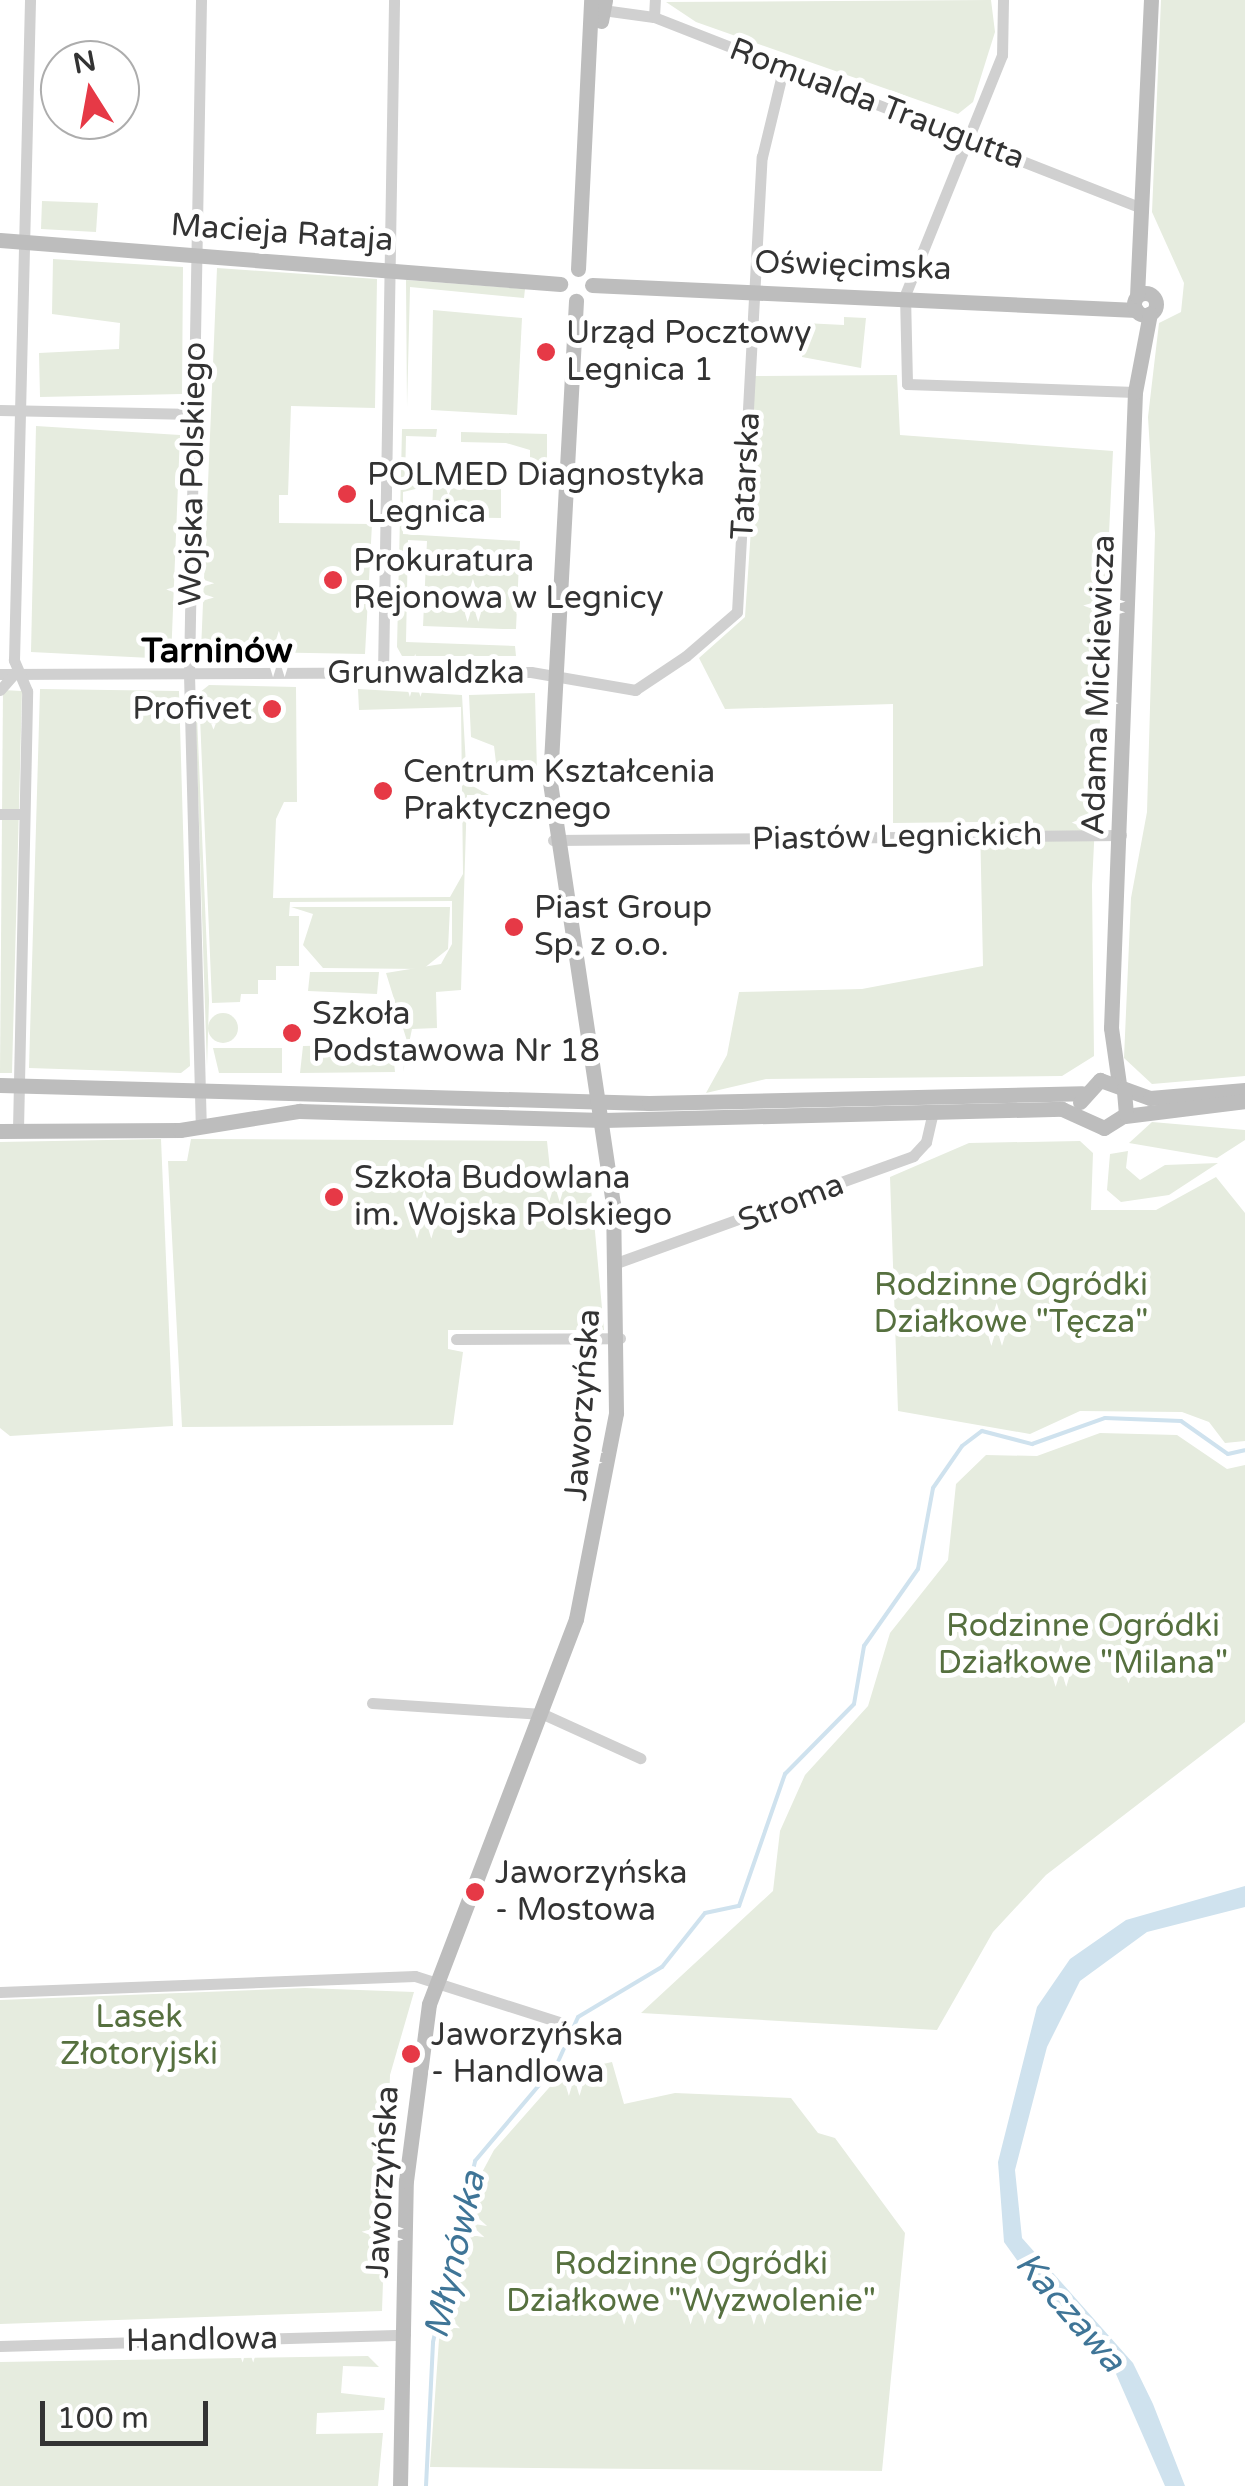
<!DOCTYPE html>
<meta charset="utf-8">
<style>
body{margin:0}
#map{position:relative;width:1245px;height:2486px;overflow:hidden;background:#fff;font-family:"Varela Round",sans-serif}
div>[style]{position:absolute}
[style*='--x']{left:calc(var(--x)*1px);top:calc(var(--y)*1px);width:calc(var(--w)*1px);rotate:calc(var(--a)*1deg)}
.green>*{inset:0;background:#e6ecdf}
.round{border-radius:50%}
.water>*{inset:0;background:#cfe2ee}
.stream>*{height:4px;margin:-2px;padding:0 2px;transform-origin:2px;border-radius:2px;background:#cfe2ee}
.street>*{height:11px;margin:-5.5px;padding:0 5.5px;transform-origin:5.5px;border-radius:5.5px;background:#d0d0d0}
.secondary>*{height:15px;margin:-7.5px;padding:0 7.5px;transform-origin:7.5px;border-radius:7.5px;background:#bdbdbd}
.secondary>.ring{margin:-7.5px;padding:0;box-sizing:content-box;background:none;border:15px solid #bdbdbd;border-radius:50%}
.dots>*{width:28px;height:28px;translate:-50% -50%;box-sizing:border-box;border:5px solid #fff;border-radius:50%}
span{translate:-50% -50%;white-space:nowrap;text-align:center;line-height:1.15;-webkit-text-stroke:10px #fff;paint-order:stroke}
.street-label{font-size:32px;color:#333}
.poi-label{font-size:32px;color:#333}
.left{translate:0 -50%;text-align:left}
.right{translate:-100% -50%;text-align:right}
.park-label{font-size:32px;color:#56703f}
.neighbourhood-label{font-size:35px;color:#000;font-weight:700}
.water-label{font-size:35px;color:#3f7597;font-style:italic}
.north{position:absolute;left:40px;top:40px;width:100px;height:100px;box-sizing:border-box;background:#fff;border:2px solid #adadad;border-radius:50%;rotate:349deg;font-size:28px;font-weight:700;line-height:40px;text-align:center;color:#333}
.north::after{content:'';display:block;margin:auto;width:35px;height:45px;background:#e63946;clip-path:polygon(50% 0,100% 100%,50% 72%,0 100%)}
.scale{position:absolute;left:40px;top:2401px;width:168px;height:45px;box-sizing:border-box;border:5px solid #333;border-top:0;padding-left:12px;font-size:30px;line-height:35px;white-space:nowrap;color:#333;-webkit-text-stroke:8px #fff;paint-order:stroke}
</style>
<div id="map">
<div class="green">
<div style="clip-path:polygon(991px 0,995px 32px,973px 102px,958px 114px,696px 22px,666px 2px)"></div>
<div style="clip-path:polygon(1161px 0,1245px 0,1245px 1076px,1152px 1084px,1124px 1058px,1131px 898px,1147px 812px,1155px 533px,1148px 417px,1159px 323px,1181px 312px,1184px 283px,1152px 212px)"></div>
<div style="clip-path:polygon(42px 201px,98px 203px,96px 232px,41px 229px)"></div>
<div style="clip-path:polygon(53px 259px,183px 267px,182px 394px,40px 397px,39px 353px,119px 349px,120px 323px,52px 314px)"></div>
<div style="clip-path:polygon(217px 268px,377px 279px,375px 408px,291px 406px,288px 495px,279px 495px,279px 523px,372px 524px,365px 654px,201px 651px)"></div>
<div style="clip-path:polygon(406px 280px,525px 289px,524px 298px,410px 287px,407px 408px)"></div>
<div style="clip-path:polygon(433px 310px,522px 318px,517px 415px,431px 410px)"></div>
<div style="clip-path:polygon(844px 317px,866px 318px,861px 368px,802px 357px,804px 323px,844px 325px)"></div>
<div style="clip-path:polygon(897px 375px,900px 435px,1113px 451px,1092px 885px,1094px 1056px,1062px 1076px,766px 1079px,706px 1093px,727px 1055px,739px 992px,862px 989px,983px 966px,980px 822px,893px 823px,893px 704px,725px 709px,699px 658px,745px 617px,758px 427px,748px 425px,751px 376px)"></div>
<div style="clip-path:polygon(36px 426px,180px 435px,171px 659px,31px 652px)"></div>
<div style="clip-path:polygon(402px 429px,437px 429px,436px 437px,406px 436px,405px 484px,428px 486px,403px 492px,403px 534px,520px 541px,516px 629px,503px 629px,423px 626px,427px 541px,408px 540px,406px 642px,515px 646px,516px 656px,402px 656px,397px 647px)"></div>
<div style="clip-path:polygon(461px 432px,547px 434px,547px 463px,530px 462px,530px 450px,506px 443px,461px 442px)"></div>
<div style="clip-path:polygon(433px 488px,501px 489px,501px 518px,432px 517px)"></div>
<div style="clip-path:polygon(209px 685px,296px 687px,297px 802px,284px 802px,276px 819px,273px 898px,450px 897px,463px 874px,461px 707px,359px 710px,358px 689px,462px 695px,467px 783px,489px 795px,467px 795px,461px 990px,436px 992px,437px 1028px,412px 1029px,403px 1072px,407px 1041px,386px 973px,441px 964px,452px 944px,452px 901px,290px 902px,289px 916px,299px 916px,299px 966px,276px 966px,276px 980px,258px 980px,258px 994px,241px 994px,240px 1002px,212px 1003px,199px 693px)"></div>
<div style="clip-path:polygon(40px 689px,179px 691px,190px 1066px,181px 1073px,29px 1068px)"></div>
<div style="clip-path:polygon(3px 690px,22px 691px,12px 1073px,0 1073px)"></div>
<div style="clip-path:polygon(196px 692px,209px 1000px,207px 1067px,195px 701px)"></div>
<div style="clip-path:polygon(535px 693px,537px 773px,497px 771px,494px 746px,471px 737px,469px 695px)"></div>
<div style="clip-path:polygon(291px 907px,450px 907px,448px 949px,423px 969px,323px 968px,303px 945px,313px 914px)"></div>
<div style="clip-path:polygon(379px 972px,377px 994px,308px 991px,310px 972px)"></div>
<div class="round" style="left:208px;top:1013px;width:30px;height:30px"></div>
<div style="clip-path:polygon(392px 1044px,395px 1072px,300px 1073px,303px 1046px)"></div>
<div style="clip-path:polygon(213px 1048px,282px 1048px,282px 1073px,219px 1073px)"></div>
<div style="clip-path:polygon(1152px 1122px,1245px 1130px,1245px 1140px,1217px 1158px,1129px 1143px)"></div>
<div style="clip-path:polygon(161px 1139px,173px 1426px,10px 1436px,0 1428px,0 1142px)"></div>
<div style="clip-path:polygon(191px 1139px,547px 1141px,552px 1188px,591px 1188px,604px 1330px,448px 1330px,448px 1349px,463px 1352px,453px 1425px,182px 1427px,168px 1161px,187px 1161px)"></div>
<div style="clip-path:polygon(1080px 1141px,1093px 1153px,1091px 1210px,1156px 1210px,1216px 1177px,1245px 1213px,1245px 1441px,1225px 1443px,1209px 1422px,1182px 1412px,1080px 1411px,1030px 1434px,898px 1411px,890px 1177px,969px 1143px)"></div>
<div style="clip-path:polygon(1128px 1151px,1126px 1168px,1140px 1180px,1165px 1165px,1218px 1163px,1169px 1195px,1121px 1202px,1107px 1190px,1110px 1154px)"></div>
<div style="clip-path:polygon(1100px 1433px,1177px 1435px,1227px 1469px,1245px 1465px,1245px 1722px,1046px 1875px,993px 1932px,937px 2030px,641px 2013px,773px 1891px,780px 1831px,805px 1775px,868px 1706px,890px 1633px,948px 1560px,956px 1484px,986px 1455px,1037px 1456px)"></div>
<div style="clip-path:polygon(305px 1988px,414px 1992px,390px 2075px,382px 2311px,0 2324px,0 2000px)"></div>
<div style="clip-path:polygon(612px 2062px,624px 2104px,675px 2093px,791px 2098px,818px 2133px,835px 2138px,905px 2233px,882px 2471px,430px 2467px,442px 2297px,471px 2193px,494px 2150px,562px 2073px)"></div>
<div style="clip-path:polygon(368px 2356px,379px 2367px,343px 2366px,341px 2393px,385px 2398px,384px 2410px,317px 2413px,316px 2434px,383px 2433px,378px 2486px,0 2486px,0 2362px)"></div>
</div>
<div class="water">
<div style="clip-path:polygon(1245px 1886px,1245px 1907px,1147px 1932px,1080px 1981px,1047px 2047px,1015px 2170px,1022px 2238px,1133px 2363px,1153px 2404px,1185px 2486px,1165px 2486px,1109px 2358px,1040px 2292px,1004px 2242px,998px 2162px,1037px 2007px,1070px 1959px,1126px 1920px)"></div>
</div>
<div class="stream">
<div style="--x:426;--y:2486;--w:144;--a:-87.2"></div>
<div style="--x:433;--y:2342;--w:186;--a:-76.9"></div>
<div style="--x:475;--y:2161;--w:127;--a:-49.8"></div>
<div style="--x:557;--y:2064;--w:51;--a:-65.9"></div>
<div style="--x:578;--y:2017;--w:98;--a:-30.8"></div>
<div style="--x:662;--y:1967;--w:69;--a:-51.5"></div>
<div style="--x:705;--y:1913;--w:35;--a:-12"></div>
<div style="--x:739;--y:1906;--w:140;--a:-70.8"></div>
<div style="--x:785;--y:1774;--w:98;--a:-45.4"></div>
<div style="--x:854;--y:1704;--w:59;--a:-80.2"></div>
<div style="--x:864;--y:1646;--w:94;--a:-55"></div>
<div style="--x:918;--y:1569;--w:82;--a:-79.5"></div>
<div style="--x:933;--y:1488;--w:51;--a:-55.4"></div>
<div style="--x:962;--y:1446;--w:25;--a:-37"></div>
<div style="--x:982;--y:1431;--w:52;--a:14.6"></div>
<div style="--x:1032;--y:1444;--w:77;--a:-19.6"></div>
<div style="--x:1105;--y:1418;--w:76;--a:2.3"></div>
<div style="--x:1181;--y:1421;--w:57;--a:35.1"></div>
<div style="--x:1228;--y:1454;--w:17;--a:-13"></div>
</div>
<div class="street">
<div style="--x:201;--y:0;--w:674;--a:91.02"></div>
<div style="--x:189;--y:674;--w:453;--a:88.5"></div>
<div style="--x:1003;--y:0;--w:55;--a:91"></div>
<div style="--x:1002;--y:55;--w:259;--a:112"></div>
<div style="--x:905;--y:295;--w:89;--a:88.7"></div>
<div style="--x:907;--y:384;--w:228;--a:2"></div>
<div style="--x:610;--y:11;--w:44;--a:7.8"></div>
<div style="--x:654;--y:17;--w:524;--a:21.38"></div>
<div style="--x:654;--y:17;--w:17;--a:-87"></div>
<div style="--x:0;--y:410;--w:194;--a:1.2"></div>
<div style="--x:383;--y:673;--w:673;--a:-89.06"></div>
<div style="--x:0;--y:674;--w:531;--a:-0.22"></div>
<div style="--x:531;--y:672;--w:106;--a:9.8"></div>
<div style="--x:635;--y:690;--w:61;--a:-33.7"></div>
<div style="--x:686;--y:656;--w:67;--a:-40.8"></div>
<div style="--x:737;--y:612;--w:456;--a:-86.9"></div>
<div style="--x:762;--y:157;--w:89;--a:-76.4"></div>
<div style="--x:0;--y:690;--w:21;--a:-49"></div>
<div style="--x:0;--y:814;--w:24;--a:0"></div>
<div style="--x:553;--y:840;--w:568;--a:-0.5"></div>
<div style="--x:18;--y:1130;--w:439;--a:-88.8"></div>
<div style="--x:27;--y:691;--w:34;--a:-113"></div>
<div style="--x:14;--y:660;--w:660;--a:-88.61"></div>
<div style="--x:619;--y:1262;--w:313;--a:-19.8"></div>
<div style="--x:913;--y:1156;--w:19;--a:-47"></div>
<div style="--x:926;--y:1142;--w:32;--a:-77"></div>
<div style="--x:456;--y:1339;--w:164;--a:-0.3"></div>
<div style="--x:372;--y:1703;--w:171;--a:3.7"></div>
<div style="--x:543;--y:1714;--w:107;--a:24.4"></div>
<div style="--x:0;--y:1992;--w:415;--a:-2.2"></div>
<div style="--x:415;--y:1976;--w:157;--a:17.7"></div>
<div style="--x:0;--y:2346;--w:405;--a:-1.6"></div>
</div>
<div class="secondary">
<div style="--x:601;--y:21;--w:21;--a:-79"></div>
<div style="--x:0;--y:240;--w:562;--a:4.49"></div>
<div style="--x:578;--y:269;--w:269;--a:-87.2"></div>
<div style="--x:592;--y:285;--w:545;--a:2.63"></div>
<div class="ring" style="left:1134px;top:293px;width:7px;height:7px"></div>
<div style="--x:1137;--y:296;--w:296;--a:-87.3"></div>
<div style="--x:1119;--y:1084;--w:57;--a:-98.1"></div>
<div style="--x:1111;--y:1028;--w:636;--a:-87.84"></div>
<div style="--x:1135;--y:392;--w:80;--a:-79.2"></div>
<div style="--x:0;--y:1085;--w:649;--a:1.59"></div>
<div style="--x:649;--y:1103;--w:433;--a:-1.3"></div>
<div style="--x:1080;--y:1102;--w:30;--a:-48"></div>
<div style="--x:1100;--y:1080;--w:53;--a:19.8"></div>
<div style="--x:1150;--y:1098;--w:95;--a:-4.8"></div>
<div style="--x:1125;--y:1116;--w:121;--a:-7.1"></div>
<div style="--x:0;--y:1131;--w:180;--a:-0.3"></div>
<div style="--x:180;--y:1130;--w:121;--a:-9.1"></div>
<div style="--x:299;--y:1111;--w:304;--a:1.7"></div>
<div style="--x:603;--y:1120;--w:459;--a:-1.4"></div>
<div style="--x:1062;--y:1109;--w:46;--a:24.3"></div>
<div style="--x:1104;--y:1128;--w:26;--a:-32"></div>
<div style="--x:1126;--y:1114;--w:25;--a:-95"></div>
<div style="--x:400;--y:2486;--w:305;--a:-88.9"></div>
<div style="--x:406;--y:2181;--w:178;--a:-82.6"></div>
<div style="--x:429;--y:2004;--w:412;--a:-69.1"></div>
<div style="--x:576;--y:1619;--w:210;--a:-79"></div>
<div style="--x:616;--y:1413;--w:209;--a:-90.8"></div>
<div style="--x:613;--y:1204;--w:428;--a:-98.5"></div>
<div style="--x:550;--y:781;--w:481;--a:-86.9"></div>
</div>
<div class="dots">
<div style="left:546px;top:352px;background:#e63946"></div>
<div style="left:347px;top:494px;background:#e63946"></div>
<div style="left:333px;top:580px;background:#e63946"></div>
<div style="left:272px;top:709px;background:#e63946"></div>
<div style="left:383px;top:791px;background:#e63946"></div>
<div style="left:514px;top:927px;background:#e63946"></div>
<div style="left:292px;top:1033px;background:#e63946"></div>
<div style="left:334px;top:1197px;background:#e63946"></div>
<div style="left:475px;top:1892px;background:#e63946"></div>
<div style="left:411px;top:2054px;background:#e63946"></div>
</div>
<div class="street-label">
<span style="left:877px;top:104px;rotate:21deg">Romualda Traugutta</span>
<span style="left:282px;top:233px;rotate:4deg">Macieja Rataja</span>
<span style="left:853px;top:266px;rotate:2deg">Oświęcimska</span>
<span style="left:193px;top:474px;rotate:-89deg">Wojska Polskiego</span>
<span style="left:746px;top:476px;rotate:-87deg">Tatarska</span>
<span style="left:426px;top:673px">Grunwaldzka</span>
<span style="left:1099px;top:685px;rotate:-88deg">Adama Mickiewicza</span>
<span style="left:897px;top:837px;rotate:-1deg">Piastów Legnickich</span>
<span style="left:791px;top:1203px;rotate:-21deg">Stroma</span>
<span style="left:583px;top:1405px;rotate:-86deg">Jaworzyńska</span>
<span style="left:383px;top:2182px;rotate:-87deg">Jaworzyńska</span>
<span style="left:202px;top:2340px;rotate:-1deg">Handlowa</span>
</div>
<div class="poi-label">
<span class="left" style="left:566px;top:352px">Urząd Pocztowy<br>Legnica 1</span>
<span class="left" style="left:367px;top:494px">POLMED Diagnostyka<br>Legnica</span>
<span class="left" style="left:353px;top:580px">Prokuratura<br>Rejonowa w Legnicy</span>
<span class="right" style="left:252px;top:709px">Profivet</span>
<span class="left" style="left:403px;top:791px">Centrum Kształcenia<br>Praktycznego</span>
<span class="left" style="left:534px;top:927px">Piast Group<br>Sp. z o.o.</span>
<span class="left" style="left:312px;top:1033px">Szkoła<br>Podstawowa Nr 18</span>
<span class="left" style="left:354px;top:1197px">Szkoła Budowlana<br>im. Wojska Polskiego</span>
<span class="left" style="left:495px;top:1892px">Jaworzyńska<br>- Mostowa</span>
<span class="left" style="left:431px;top:2054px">Jaworzyńska<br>- Handlowa</span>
</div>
<div class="park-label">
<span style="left:1011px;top:1304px">Rodzinne Ogródki<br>Działkowe "Tęcza"</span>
<span style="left:1083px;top:1645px">Rodzinne Ogródki<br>Działkowe "Milana"</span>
<span style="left:139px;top:2036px">Lasek<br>Złotoryjski</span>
<span style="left:691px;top:2283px">Rodzinne Ogródki<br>Działkowe "Wyzwolenie"</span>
</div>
<div class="neighbourhood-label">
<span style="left:217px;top:651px">Tarninów</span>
</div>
<div class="water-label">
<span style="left:455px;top:2255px;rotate:-77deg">Młynówka</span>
<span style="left:1070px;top:2312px;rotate:49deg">Kaczawa</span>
</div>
<div class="north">N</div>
<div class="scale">100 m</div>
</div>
